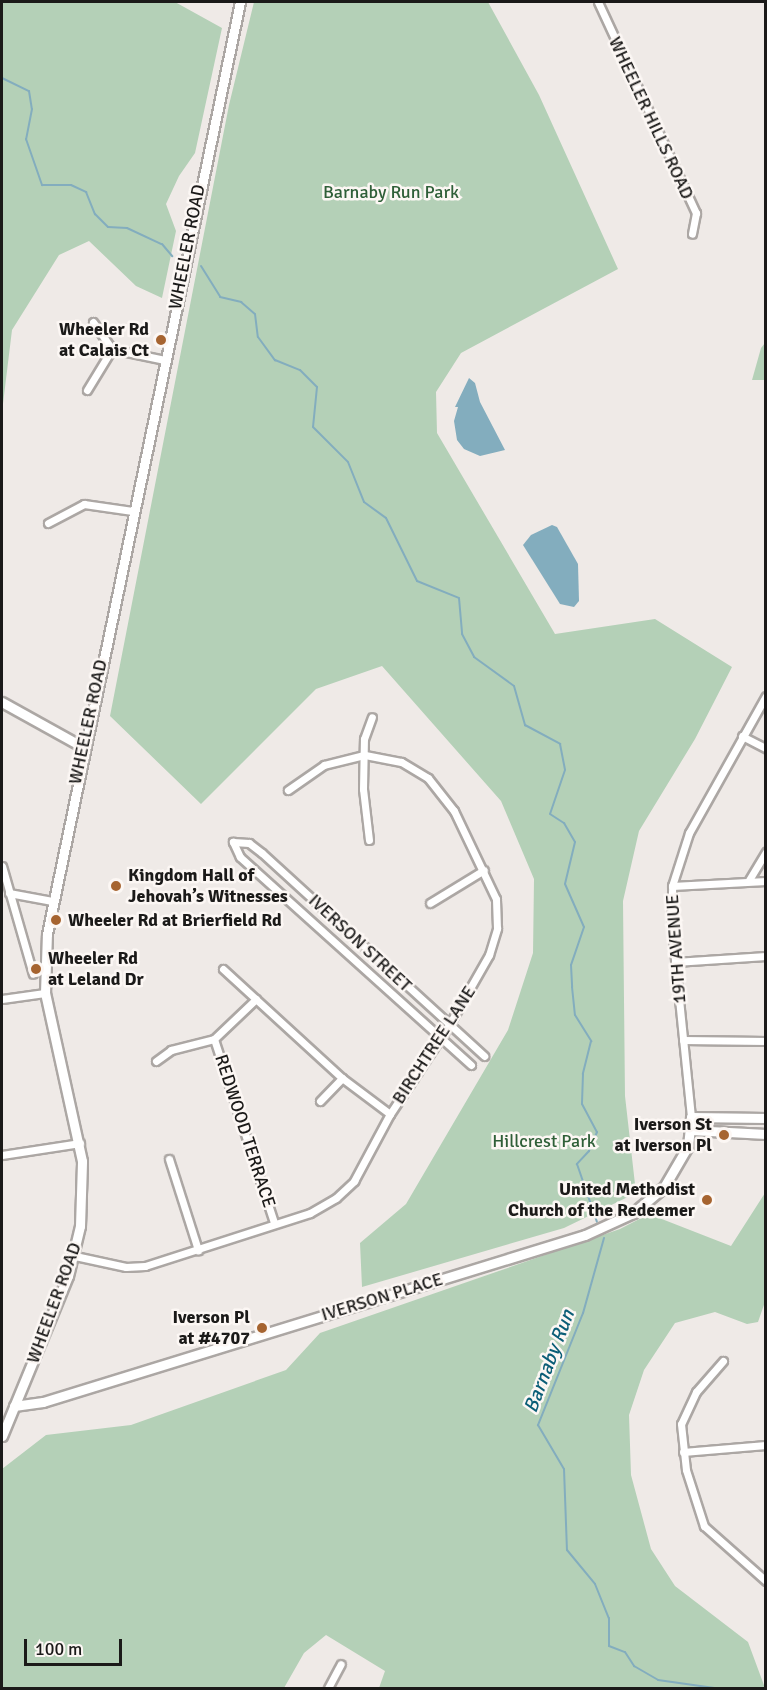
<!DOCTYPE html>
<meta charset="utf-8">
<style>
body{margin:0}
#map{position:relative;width:767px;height:1690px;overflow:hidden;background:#efeae7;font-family:Signika,sans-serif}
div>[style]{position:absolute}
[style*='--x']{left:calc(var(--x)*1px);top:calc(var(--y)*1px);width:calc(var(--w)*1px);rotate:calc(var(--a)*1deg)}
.green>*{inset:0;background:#b4d0b7}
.water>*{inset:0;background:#83adbe}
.stream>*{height:2px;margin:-1px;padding:0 1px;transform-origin:1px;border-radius:1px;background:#83adbe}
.roads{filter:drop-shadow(2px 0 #aca7a4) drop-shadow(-2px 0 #aca7a4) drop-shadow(0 2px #aca7a4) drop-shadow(0 -2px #aca7a4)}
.street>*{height:7px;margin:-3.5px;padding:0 3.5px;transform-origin:3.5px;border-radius:3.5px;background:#fff}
.secondary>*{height:9px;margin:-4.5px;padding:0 4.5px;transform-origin:4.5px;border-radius:4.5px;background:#fff}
.dots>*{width:16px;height:16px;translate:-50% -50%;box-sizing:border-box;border:3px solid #fcf7f4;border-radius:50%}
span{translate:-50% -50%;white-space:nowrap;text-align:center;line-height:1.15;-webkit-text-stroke:5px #fcf7f4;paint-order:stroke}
.street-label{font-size:18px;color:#1b1a19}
.park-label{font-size:18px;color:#2f5f38}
.poi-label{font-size:18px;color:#1b1a19;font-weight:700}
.right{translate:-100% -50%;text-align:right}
.left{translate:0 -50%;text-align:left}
.water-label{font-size:20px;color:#0b5e77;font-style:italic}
.frame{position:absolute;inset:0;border:3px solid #1b1a19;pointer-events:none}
.scale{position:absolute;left:24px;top:1639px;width:98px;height:27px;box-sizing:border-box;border:3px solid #1b1a19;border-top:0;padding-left:8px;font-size:18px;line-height:21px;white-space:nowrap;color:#1b1a19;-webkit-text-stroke:4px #fcf7f4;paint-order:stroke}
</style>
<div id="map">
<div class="green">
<div style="clip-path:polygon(2px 2px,175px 2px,222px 28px,195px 153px,179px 176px,166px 204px,176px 231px,162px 298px,136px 286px,89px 241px,59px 255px,12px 330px,2px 412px)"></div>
<div style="clip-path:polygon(254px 2px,488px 2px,539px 95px,618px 269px,461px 353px,436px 392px,437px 433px,555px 634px,655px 619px,732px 667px,695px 739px,639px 831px,623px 901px,625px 1096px,636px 1193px,564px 1228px,362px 1287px,360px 1243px,406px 1204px,508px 1030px,533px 953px,534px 879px,501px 801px,382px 666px,316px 689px,201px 804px,110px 716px,229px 105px)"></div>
<div style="clip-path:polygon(765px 343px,765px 380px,752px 380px,761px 348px)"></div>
<div style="clip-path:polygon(765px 1193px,765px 1302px,758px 1322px,747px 1324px,715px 1312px,675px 1323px,644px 1370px,629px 1415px,631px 1475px,651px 1549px,675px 1586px,748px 1642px,765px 1688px,379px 1688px,385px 1671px,326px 1635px,304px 1653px,284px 1688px,2px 1688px,2px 1469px,46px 1435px,131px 1425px,286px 1370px,320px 1333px,620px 1229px,649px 1214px,731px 1246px)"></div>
</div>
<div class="water">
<div style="clip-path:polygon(469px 378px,475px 383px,480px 402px,505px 450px,480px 456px,464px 449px,457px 440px,454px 421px,458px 407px,455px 407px)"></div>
<div style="clip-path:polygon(552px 525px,557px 527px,578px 564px,579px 601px,574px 607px,560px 604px,523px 545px,531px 535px)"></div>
</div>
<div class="stream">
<div style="--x:2;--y:78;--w:30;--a:26"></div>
<div style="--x:29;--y:91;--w:18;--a:81"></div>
<div style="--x:32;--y:109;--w:31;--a:101"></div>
<div style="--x:26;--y:139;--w:49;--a:70.8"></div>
<div style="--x:42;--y:185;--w:29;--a:0"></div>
<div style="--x:71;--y:185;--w:17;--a:25"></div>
<div style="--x:86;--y:192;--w:24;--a:68"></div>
<div style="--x:95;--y:214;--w:18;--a:45"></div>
<div style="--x:108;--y:227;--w:19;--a:3"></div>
<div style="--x:127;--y:228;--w:38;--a:25"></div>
<div style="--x:162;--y:244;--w:16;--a:50"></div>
<div style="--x:201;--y:266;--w:36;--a:58"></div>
<div style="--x:220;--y:297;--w:22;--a:13"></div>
<div style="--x:241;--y:302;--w:18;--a:41"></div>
<div style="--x:255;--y:314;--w:23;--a:83"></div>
<div style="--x:258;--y:337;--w:29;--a:54"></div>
<div style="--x:275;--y:360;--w:27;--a:22"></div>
<div style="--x:300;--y:370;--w:24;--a:45"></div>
<div style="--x:317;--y:387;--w:40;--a:95.7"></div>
<div style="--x:313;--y:427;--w:49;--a:45"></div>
<div style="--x:348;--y:462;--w:43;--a:68.2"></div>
<div style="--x:364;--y:502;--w:27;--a:36"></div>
<div style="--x:386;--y:518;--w:70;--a:63.8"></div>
<div style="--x:417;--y:581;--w:45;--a:22"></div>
<div style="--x:459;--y:598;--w:36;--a:85"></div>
<div style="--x:462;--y:634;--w:26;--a:62"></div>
<div style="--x:474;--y:657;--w:49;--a:35.9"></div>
<div style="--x:514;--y:686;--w:41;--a:74.2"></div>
<div style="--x:525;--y:725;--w:40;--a:28"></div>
<div style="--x:560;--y:744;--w:26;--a:79"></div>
<div style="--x:565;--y:770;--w:46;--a:108.8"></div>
<div style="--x:550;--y:814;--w:17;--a:33"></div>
<div style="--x:564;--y:823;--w:22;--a:60"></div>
<div style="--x:575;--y:842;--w:43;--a:103.4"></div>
<div style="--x:565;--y:884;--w:47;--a:66.2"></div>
<div style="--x:584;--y:927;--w:40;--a:108.9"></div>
<div style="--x:571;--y:965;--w:22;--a:87"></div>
<div style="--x:572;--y:987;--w:28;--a:84"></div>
<div style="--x:575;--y:1015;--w:31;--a:58"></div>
<div style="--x:591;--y:1041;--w:34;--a:104"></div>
<div style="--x:583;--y:1074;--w:30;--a:92"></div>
<div style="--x:582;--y:1104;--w:32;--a:62"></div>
<div style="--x:597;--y:1132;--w:21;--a:113"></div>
<div style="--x:589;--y:1151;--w:18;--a:133"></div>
<div style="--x:577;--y:1164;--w:61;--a:71"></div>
<div style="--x:604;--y:1238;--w:78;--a:105.6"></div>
<div style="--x:583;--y:1313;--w:121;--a:111.9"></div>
<div style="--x:538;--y:1425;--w:51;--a:59.4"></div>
<div style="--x:564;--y:1469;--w:81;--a:87.9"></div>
<div style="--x:567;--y:1550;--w:44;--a:50.5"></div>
<div style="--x:595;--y:1584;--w:37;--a:68"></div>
<div style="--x:609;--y:1618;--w:28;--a:90"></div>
<div style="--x:609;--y:1646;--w:17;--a:21"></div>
<div style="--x:625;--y:1652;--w:17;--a:57"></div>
<div style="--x:634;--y:1666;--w:28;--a:30"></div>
<div style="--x:658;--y:1680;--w:57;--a:8.1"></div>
</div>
<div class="roads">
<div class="street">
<div style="--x:598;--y:2;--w:233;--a:65.1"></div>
<div style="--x:696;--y:213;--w:21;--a:101"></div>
<div style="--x:93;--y:322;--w:33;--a:55"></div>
<div style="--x:112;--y:349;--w:54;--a:11.7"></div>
<div style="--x:87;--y:390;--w:48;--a:-58.6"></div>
<div style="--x:48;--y:523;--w:41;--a:-27.8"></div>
<div style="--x:84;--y:504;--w:49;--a:8.3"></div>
<div style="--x:742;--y:736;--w:27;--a:27"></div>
<div style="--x:369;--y:840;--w:51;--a:-96.7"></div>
<div style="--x:363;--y:789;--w:50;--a:-88.9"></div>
<div style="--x:364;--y:739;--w:23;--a:-70"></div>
<div style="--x:2;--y:866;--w:112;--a:74"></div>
<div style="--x:749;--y:880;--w:33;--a:-59"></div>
<div style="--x:672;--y:886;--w:94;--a:-3"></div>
<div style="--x:9;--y:893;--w:44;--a:10.5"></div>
<div style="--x:430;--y:903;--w:63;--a:-31.4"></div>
<div style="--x:675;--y:962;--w:91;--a:-3.8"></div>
<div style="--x:223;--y:969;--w:161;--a:42.5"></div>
<div style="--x:342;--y:1078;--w:60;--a:36.9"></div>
<div style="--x:2;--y:999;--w:43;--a:-7.9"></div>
<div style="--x:214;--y:1039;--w:194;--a:71.9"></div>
<div style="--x:683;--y:1040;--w:83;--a:0.7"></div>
<div style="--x:156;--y:1061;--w:19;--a:-36"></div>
<div style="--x:171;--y:1050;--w:44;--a:-14.3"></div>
<div style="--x:214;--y:1039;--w:58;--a:-43.6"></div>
<div style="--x:471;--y:1065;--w:311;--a:-138"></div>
<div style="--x:240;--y:857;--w:17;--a:-115"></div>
<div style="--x:233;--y:842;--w:16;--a:4"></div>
<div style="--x:249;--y:843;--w:16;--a:38"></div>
<div style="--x:262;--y:853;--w:301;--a:42.4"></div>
<div style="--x:320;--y:1101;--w:32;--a:-46"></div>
<div style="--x:691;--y:1117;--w:197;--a:-95.8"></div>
<div style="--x:671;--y:921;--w:35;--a:-88"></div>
<div style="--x:672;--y:886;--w:56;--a:-72.2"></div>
<div style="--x:689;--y:833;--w:157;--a:-60.7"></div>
<div style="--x:2;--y:1155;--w:79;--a:-8.7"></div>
<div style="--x:169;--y:1159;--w:96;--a:72.3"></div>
<div style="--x:75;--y:1256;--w:52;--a:12.2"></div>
<div style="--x:126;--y:1267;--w:19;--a:-3"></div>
<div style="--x:145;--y:1266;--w:173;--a:-17.8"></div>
<div style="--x:310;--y:1213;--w:30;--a:-30"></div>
<div style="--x:336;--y:1198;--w:25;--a:-43"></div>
<div style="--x:354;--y:1181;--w:76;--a:-61.8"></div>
<div style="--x:390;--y:1114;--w:107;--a:-56.5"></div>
<div style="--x:449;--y:1025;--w:81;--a:-60.3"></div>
<div style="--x:489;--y:955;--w:28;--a:-73"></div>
<div style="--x:497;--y:928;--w:29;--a:-92"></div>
<div style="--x:496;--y:899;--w:98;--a:-115.5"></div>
<div style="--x:454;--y:811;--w:42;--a:-128.2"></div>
<div style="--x:428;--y:778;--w:31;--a:-149"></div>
<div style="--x:401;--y:762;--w:38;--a:-169"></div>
<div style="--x:364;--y:755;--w:41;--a:166"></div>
<div style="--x:324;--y:765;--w:44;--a:145.2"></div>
<div style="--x:723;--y:1361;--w:41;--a:131.1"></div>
<div style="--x:696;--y:1392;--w:35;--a:115"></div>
<div style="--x:681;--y:1424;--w:46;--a:83.8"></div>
<div style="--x:686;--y:1470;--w:59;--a:72.2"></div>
<div style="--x:704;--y:1526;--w:83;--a:41.6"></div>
<div style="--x:683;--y:1452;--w:83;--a:-4.8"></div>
<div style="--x:328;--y:1688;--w:27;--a:-62"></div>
</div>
<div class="secondary">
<div style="--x:2;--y:702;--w:93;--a:29.1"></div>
<div style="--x:691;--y:1130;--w:75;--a:3.1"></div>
<div style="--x:14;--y:1406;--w:29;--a:-8"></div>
<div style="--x:43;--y:1402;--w:567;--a:-17.13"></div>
<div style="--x:585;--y:1235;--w:53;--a:-24.6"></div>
<div style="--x:633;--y:1213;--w:40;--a:-40"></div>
<div style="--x:664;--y:1187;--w:48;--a:-59.7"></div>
<div style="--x:688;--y:1146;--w:29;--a:-84"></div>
<div style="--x:691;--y:1117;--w:75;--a:0.8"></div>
<div style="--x:2;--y:1436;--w:173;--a:-67.6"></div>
<div style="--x:68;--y:1276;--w:51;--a:-76.5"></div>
<div style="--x:80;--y:1226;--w:65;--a:-88.2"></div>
<div style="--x:82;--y:1161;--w:172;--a:-102.4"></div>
<div style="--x:45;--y:993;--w:59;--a:-88.1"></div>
<div style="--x:47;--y:934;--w:952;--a:-78.3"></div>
</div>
</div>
<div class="dots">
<div style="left:161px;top:340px;background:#a66430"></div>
<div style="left:116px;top:886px;background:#a66430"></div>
<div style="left:56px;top:920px;background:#a66430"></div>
<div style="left:36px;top:969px;background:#a66430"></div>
<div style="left:724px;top:1135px;background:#a66430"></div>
<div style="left:707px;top:1200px;background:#a66430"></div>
<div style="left:262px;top:1328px;background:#a66430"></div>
</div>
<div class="street-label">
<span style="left:651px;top:118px;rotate:65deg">WHEELER HILLS ROAD</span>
<span style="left:187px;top:247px;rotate:-79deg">WHEELER ROAD</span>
<span style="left:88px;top:722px;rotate:-78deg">WHEELER ROAD</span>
<span style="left:360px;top:943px;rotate:43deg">IVERSON STREET</span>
<span style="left:676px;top:949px;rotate:-94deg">19TH AVENUE</span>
<span style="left:434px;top:1045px;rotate:-57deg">BIRCHTREE LANE</span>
<span style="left:245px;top:1131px;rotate:72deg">REDWOOD TERRACE</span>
<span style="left:382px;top:1297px;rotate:-17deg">IVERSON PLACE</span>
<span style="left:54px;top:1303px;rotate:-70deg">WHEELER ROAD</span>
</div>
<div class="park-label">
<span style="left:391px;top:192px">Barnaby Run Park</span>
<span style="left:544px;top:1141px">Hillcrest Park</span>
</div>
<div class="poi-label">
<span class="right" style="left:149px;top:340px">Wheeler Rd<br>at Calais Ct</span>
<span class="left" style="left:128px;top:886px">Kingdom Hall of<br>Jehovah’s Witnesses</span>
<span class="left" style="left:68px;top:920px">Wheeler Rd at Brierfield Rd</span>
<span class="left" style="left:48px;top:969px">Wheeler Rd<br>at Leland Dr</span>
<span class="right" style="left:712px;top:1135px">Iverson St<br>at Iverson Pl</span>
<span class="right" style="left:695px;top:1200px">United Methodist<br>Church of the Redeemer</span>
<span class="right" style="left:250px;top:1328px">Iverson Pl<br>at #4707</span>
</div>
<div class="water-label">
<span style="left:549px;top:1361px;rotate:-69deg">Barnaby Run</span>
</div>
<div class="frame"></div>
<div class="scale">100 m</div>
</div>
